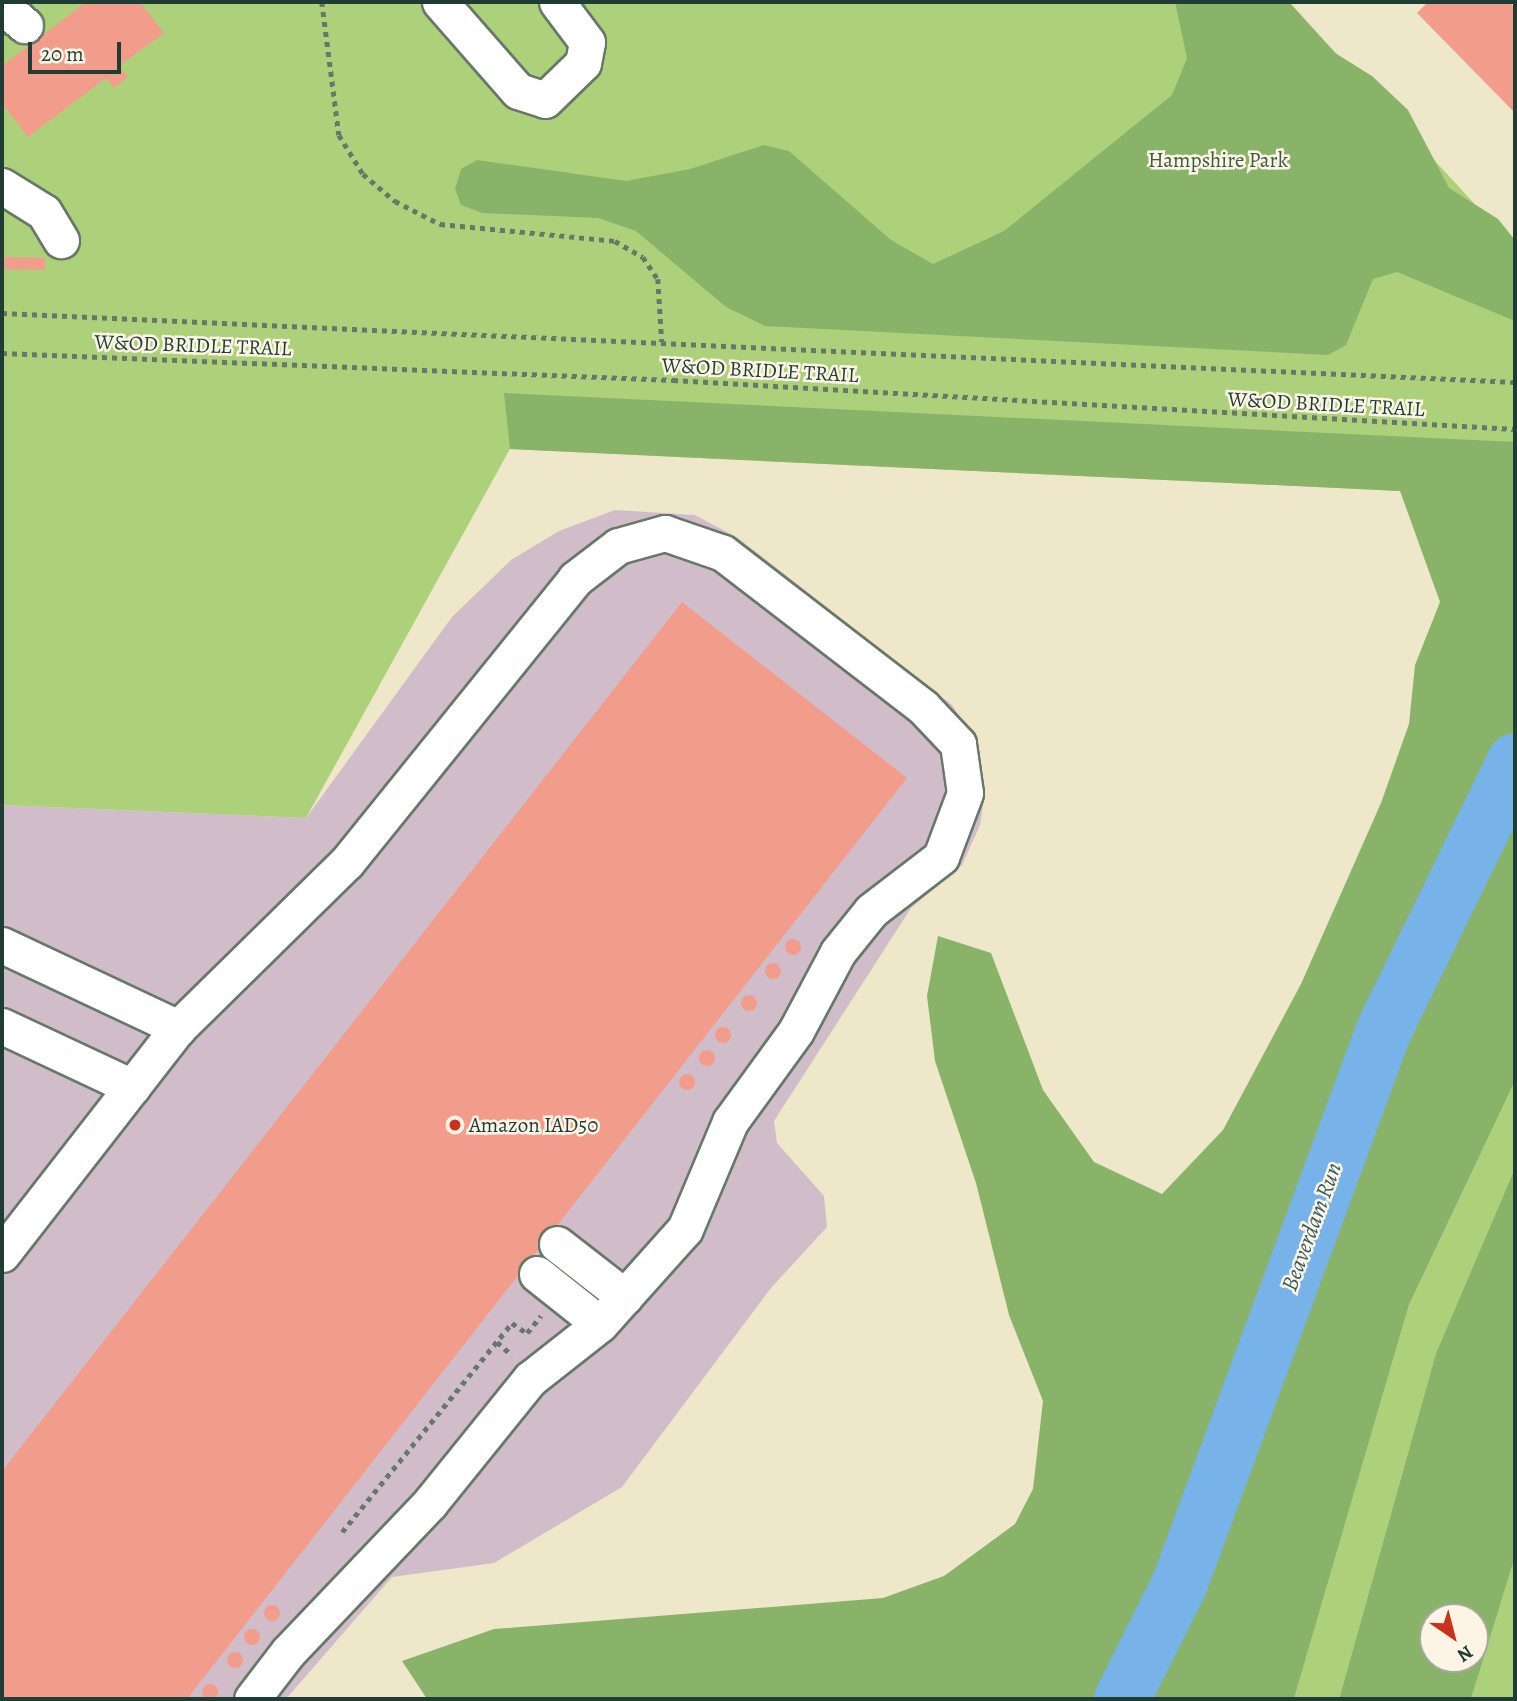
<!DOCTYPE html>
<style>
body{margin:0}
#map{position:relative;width:1517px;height:1701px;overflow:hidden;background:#eee7c9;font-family:Alegreya,serif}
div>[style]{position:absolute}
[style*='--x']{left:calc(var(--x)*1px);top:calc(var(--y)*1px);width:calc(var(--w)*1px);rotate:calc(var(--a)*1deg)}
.industrial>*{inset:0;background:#d1bdca}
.green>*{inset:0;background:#add17a}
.forest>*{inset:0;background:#8ab36a}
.river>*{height:56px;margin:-28px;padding:0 28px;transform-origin:28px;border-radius:28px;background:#77b2e8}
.building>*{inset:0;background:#f29d8b}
.round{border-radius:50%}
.path>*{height:4.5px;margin-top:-2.25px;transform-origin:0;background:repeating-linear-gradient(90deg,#677868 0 5px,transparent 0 10px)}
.roads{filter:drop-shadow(2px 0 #677868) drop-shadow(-2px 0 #677868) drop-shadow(0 2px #677868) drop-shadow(0 -2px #677868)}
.minor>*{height:35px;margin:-17.5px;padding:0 17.5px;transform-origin:17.5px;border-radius:17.5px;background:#fff}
.dots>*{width:19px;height:19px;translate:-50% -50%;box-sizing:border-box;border:4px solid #fcf5e5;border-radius:50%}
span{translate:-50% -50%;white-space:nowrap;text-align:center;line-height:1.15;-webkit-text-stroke:5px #fcf5e5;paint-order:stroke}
.park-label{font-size:21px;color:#3b5b42}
.street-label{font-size:21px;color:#1f3d34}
.poi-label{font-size:21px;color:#1f3d34}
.left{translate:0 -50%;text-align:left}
.water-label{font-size:23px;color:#355a61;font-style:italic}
.frame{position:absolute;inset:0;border:4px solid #1f3d34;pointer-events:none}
.north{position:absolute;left:1419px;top:1603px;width:70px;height:70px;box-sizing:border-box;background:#fcf5e5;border:2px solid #a4ab9e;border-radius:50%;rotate:145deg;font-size:19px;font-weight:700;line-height:28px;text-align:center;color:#1f3d34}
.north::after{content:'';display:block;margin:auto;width:24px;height:32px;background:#c8321e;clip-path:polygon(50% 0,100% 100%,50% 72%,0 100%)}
.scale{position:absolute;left:28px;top:42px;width:93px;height:32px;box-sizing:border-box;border:4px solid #1f3d34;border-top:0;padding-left:9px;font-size:21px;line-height:24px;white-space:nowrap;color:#1f3d34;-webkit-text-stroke:5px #fcf5e5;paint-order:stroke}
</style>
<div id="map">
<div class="industrial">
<div style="clip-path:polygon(615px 510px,695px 515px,738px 538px,952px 705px,973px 737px,985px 792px,980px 825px,962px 865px,911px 908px,774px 1121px,777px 1143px,824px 1196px,827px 1227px,771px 1288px,622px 1487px,494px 1563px,392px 1577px,286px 1699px,2px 1699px,2px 805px,306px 818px,452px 617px,511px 560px,559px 531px)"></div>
</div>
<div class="green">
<div style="clip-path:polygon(2px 2px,1289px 2px,1515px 248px,1515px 490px,1400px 491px,510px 449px,306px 818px,2px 805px)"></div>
<div style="clip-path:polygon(1515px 1081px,1515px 1168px,1436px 1353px,1339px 1699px,1294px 1699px,1409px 1305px)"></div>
<div style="clip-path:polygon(1515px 1556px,1515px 1699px,1471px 1699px,1505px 1582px)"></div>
</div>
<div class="forest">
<div style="clip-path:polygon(1175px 2px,1289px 2px,1335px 53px,1372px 76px,1408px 110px,1449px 188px,1498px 219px,1515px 240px,1515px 321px,1397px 272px,1373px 279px,1346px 345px,1328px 355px,765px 326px,726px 307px,636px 231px,598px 218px,482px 213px,461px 205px,455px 189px,461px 169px,477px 160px,626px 181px,690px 169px,764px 145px,789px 151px,891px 240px,933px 264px,1004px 231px,1172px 95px,1187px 58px)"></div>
<div style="clip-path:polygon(504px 393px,1515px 442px,1515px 1081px,1409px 1305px,1294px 1699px,427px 1699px,402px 1661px,494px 1629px,883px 1598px,944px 1576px,1015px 1524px,1033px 1489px,1043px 1401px,1009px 1315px,976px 1183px,935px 1061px,927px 996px,938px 936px,991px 953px,1043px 1090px,1094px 1162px,1162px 1194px,1223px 1130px,1301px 984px,1381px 803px,1409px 724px,1415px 665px,1440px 602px,1400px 491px,510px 449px)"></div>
<div style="clip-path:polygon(evenodd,1515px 1168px,1515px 1556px,1471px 1699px,1339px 1699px,1436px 1353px,1515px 1168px,1433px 1617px,1475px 1617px,1475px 1659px,1433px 1659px,1433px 1617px)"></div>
</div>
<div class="river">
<div style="--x:1122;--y:1699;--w:130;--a:-63.4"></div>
<div style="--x:1180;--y:1583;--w:589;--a:-69.75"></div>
<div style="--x:1384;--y:1030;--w:299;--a:-64"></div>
</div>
<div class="building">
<div style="clip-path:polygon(86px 2px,140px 2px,164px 33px,119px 66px,128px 77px,114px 88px,106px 78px,28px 137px,2px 103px,2px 66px)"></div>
<div style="clip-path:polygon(1428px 2px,1509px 2px,1515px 7px,1515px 113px,1417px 13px)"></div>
<div style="clip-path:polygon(2px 257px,45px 258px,45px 270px,2px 269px)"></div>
<div style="clip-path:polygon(682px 602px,907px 778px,187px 1699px,2px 1699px,2px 1471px)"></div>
<div class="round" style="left:785px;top:939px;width:16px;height:16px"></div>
<div class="round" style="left:765px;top:963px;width:16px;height:16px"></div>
<div class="round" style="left:741px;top:995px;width:16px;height:16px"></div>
<div class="round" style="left:715px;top:1027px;width:16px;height:16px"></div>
<div class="round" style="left:699px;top:1050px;width:16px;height:16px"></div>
<div class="round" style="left:679px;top:1074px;width:16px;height:16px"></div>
<div class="round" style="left:264px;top:1605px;width:16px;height:16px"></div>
<div class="round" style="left:244px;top:1629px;width:16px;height:16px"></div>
<div class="round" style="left:227px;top:1652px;width:16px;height:16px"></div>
<div class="round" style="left:202px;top:1684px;width:16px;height:16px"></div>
</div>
<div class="path">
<div style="--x:322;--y:2;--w:134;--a:82.7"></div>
<div style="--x:339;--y:135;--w:46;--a:58.4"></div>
<div style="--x:363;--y:174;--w:42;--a:40.2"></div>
<div style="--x:395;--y:201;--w:51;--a:27.1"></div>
<div style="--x:440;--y:224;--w:176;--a:5.5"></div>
<div style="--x:615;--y:241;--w:32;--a:30"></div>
<div style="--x:643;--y:257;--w:27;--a:56"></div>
<div style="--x:658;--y:279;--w:63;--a:86.4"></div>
<div style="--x:2;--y:313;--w:1515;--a:2.61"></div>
<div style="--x:2;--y:353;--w:672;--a:2.3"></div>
<div style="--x:673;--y:380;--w:843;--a:3.33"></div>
<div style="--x:497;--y:1342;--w:20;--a:41"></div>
<div style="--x:342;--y:1532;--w:269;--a:-50.9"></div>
<div style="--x:512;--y:1323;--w:18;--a:34"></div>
<div style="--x:527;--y:1333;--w:22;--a:-51"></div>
</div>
<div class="roads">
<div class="minor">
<div style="--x:440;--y:2;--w:118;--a:48.8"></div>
<div style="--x:518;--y:91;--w:28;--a:18"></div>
<div style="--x:545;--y:100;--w:53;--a:-44.2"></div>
<div style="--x:583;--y:63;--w:21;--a:-79"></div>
<div style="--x:587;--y:42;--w:50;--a:-126.9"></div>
<div style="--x:2;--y:6;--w:30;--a:40"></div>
<div style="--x:2;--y:186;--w:49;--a:31.8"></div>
<div style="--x:44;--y:212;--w:33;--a:59"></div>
<div style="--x:2;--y:945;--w:195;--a:25.2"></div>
<div style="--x:178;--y:1028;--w:237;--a:-44.5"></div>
<div style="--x:347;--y:862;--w:363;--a:-51.1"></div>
<div style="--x:575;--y:579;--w:54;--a:-37.5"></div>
<div style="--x:618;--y:546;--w:49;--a:-15.5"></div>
<div style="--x:665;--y:533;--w:61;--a:19"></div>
<div style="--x:723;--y:553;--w:252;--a:37.6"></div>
<div style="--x:923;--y:707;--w:51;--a:46.6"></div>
<div style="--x:958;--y:744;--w:49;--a:81.9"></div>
<div style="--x:965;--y:793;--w:68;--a:110.6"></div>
<div style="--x:941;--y:857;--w:88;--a:142.4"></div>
<div style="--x:871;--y:911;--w:53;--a:128.8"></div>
<div style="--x:838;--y:952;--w:89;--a:118"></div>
<div style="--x:796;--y:1031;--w:112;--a:126"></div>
<div style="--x:730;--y:1122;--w:116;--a:112.8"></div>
<div style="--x:685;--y:1229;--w:127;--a:131.8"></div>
<div style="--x:600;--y:1324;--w:89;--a:141.8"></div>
<div style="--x:530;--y:1379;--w:159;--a:128.9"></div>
<div style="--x:430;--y:1503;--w:206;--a:133.6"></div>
<div style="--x:288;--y:1652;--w:59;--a:127.5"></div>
<div style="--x:2;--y:1026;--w:144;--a:25.1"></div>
<div style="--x:557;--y:1244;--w:86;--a:37.9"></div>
<div style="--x:2;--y:1254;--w:286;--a:-52.1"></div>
<div style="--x:537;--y:1274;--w:80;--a:38.4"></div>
</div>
</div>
<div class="dots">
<div style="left:455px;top:1125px;background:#c8321e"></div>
</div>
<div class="park-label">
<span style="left:1218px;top:160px">Hampshire Park</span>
</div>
<div class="street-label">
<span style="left:193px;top:345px;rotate:2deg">W&amp;OD BRIDLE TRAIL</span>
<span style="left:760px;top:370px;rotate:3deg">W&amp;OD BRIDLE TRAIL</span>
<span style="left:1326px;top:404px;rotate:3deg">W&amp;OD BRIDLE TRAIL</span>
</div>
<div class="poi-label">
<span class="left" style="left:469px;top:1125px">Amazon IAD50</span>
</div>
<div class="water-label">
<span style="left:1312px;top:1227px;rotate:-70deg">Beaverdam Run</span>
</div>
<div class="frame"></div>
<div class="north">N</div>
<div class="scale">20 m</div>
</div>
